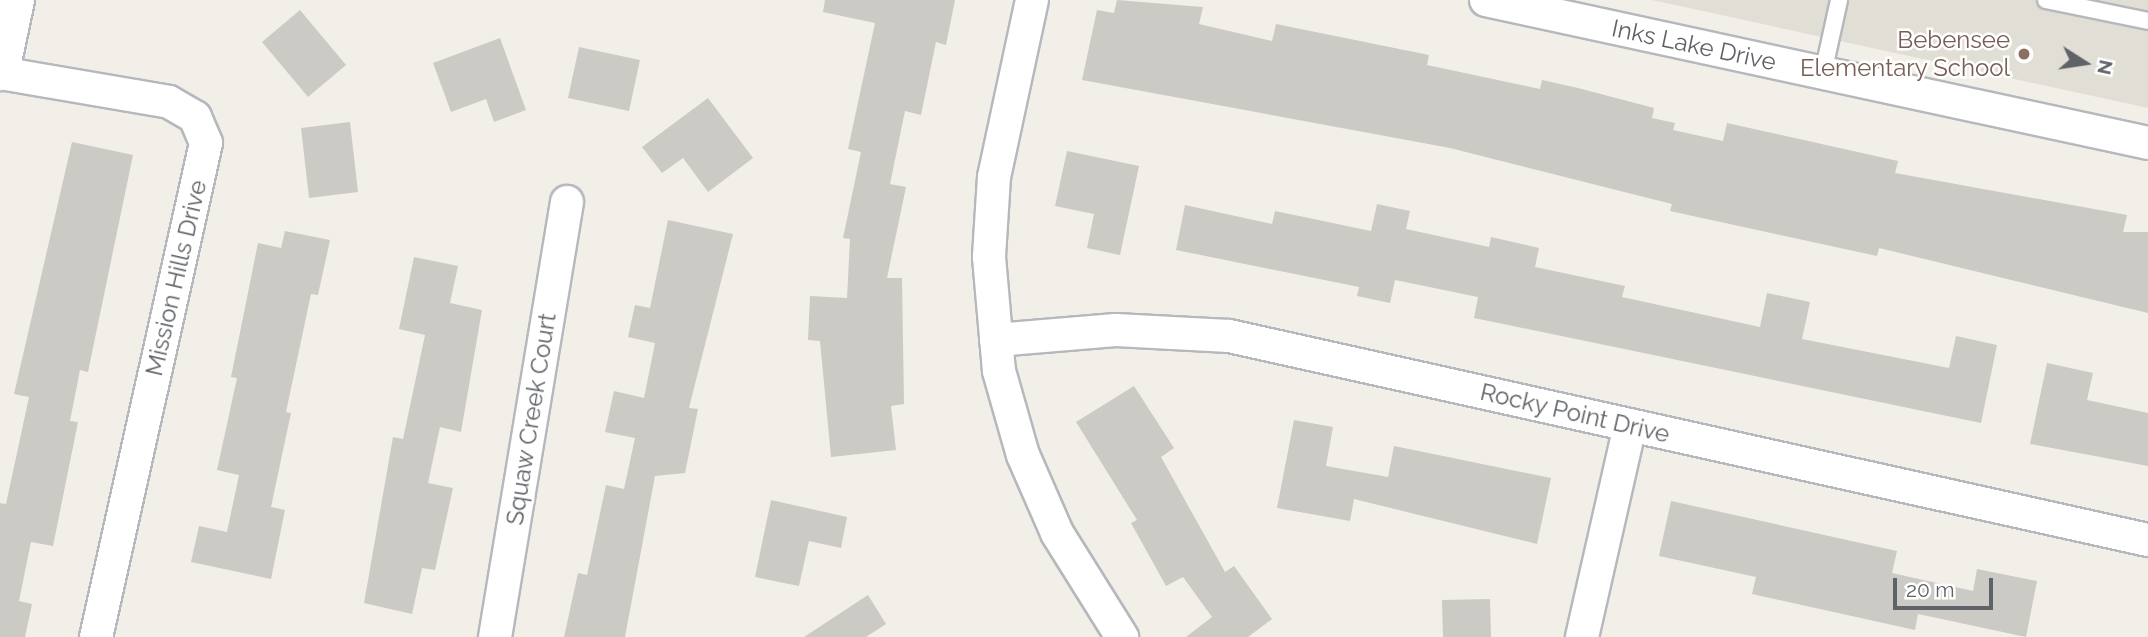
<!DOCTYPE html>
<style>
body{margin:0}
#map{position:relative;width:2148px;height:637px;overflow:hidden;background:#f1efe8;font-family:Raleway,sans-serif}
div>[style]{position:absolute}
[style*='--x']{left:calc(var(--x)*1px);top:calc(var(--y)*1px);width:calc(var(--w)*1px);rotate:calc(var(--a)*1deg)}
.education>*{inset:0;background:#e1ded6}
.building>*{inset:0;background:#cccac5}
.roads{filter:drop-shadow(2px 0 #b5b8bc) drop-shadow(-2px 0 #b5b8bc) drop-shadow(0 2px #b5b8bc) drop-shadow(0 -2px #b5b8bc)}
.lane>*{height:16px;margin:-8px;padding:0 8px;transform-origin:8px;border-radius:8px;background:#fff}
.street>*{height:32px;margin:-16px;padding:0 16px;transform-origin:16px;border-radius:16px;background:#fff}
.secondary>*{height:38px;margin:-19px;padding:0 19px;transform-origin:19px;border-radius:19px;background:#fff}
.dots>*{width:19px;height:19px;translate:-50% -50%;box-sizing:border-box;border:4px solid #fff;border-radius:50%}
span{translate:-50% -50%;white-space:nowrap;text-align:center;line-height:1.15;-webkit-text-stroke:5px #fff;paint-order:stroke}
.education-label{font-size:24px;color:#785e54}
.right{translate:-100% -50%;text-align:right}
.street-label{font-size:24px;color:#5f6368}
.north{position:absolute;left:2050px;top:28px;width:70px;height:70px;-webkit-text-stroke:5px #fff;paint-order:stroke;rotate:102deg;font-size:19px;font-weight:700;line-height:28px;text-align:center;color:#5f6368}
.north::after{content:'';display:block;margin:auto;width:24px;height:32px;background:#5f6368;clip-path:polygon(50% 0,100% 100%,50% 72%,0 100%)}
.scale{position:absolute;left:1893px;top:578px;width:100px;height:32px;box-sizing:border-box;border:4px solid #5f6368;border-top:0;padding-left:9px;font-size:21px;line-height:24px;white-space:nowrap;color:#5f6368;-webkit-text-stroke:5px #fff;paint-order:stroke}
</style>
<div id="map">
<div class="education">
<div style="clip-path:polygon(1652px 0,2148px 0,2148px 108px)"></div>
</div>
<div class="building">
<div style="clip-path:polygon(825px 0,955px 0,946px 45px,936px 42px,921px 115px,905px 111px,890px 184px,906px 187px,887px 278px,902px 278px,904px 404px,891px 406px,896px 450px,831px 457px,820px 341px,808px 340px,810px 296px,847px 298px,850px 239px,843px 238px,861px 152px,848px 149px,875px 23px,823px 12px)"></div>
<div style="clip-path:polygon(1117px 0,1203px 7px,1199px 24px,1272px 41px,1276px 24px,1429px 55px,1427px 65px,1540px 89px,1542px 80px,1578px 88px,1654px 108px,1652px 118px,1675px 123px,1673px 130px,1723px 141px,1727px 123px,1898px 161px,1895px 173px,2127px 215px,2123px 232px,2148px 232px,2148px 313px,1879px 248px,1877px 256px,1670px 211px,1672px 204px,1450px 148px,1082px 80px,1097px 10px,1114px 13px)"></div>
<div style="clip-path:polygon(300px 10px,346px 65px,308px 97px,262px 42px)"></div>
<div style="clip-path:polygon(500px 38px,526px 110px,494px 122px,486px 99px,451px 112px,433px 63px)"></div>
<div style="clip-path:polygon(579px 47px,640px 60px,629px 111px,568px 98px)"></div>
<div style="clip-path:polygon(708px 98px,753px 158px,708px 192px,683px 158px,662px 173px,642px 147px)"></div>
<div style="clip-path:polygon(350px 122px,358px 192px,309px 198px,301px 128px)"></div>
<div style="clip-path:polygon(72px 142px,133px 155px,88px 372px,80px 370px,70px 421px,78px 422px,53px 546px,31px 542px,19px 601px,32px 604px,25px 637px,0 637px,0 503px,6px 504px,29px 397px,14px 394px)"></div>
<div style="clip-path:polygon(1067px 151px,1139px 166px,1120px 255px,1087px 248px,1094px 214px,1055px 206px)"></div>
<div style="clip-path:polygon(1377px 204px,1410px 211px,1406px 229px,1489px 247px,1491px 237px,1539px 248px,1535px 267px,1625px 286px,1622px 297px,1760px 327px,1767px 293px,1810px 302px,1802px 339px,1949px 368px,1956px 336px,1997px 345px,1981px 423px,1474px 318px,1478px 297px,1395px 280px,1390px 303px,1357px 296px,1359px 287px,1176px 250px,1185px 205px,1272px 224px,1275px 211px,1371px 231px)"></div>
<div style="clip-path:polygon(668px 220px,733px 234px,689px 408px,698px 409px,685px 473px,655px 476px,625px 637px,564px 637px,578px 573px,587px 575px,606px 485px,624px 489px,635px 438px,605px 432px,614px 391px,644px 398px,655px 343px,628px 337px,635px 305px,650px 308px)"></div>
<div style="clip-path:polygon(285px 231px,330px 240px,318px 295px,311px 294px,286px 412px,291px 413px,271px 507px,285px 510px,271px 579px,191px 562px,199px 526px,227px 532px,239px 475px,217px 470px,237px 378px,231px 377px,258px 243px,281px 248px)"></div>
<div style="clip-path:polygon(414px 257px,458px 266px,450px 303px,482px 310px,461px 432px,440px 427px,428px 483px,453px 488px,435px 570px,422px 568px,412px 614px,364px 603px,393px 437px,403px 439px,425px 335px,399px 329px)"></div>
<div style="clip-path:polygon(2047px 363px,2093px 373px,2087px 400px,2148px 413px,2148px 466px,2030px 444px)"></div>
<div style="clip-path:polygon(1134px 386px,1174px 448px,1161px 457px,1225px 572px,1234px 566px,1272px 619px,1248px 637px,1186px 637px,1212px 617px,1183px 577px,1166px 586px,1131px 523px,1137px 520px,1076px 422px)"></div>
<div style="clip-path:polygon(1294px 420px,1333px 427px,1326px 466px,1388px 477px,1394px 446px,1551px 478px,1537px 544px,1354px 499px,1350px 521px,1277px 508px)"></div>
<div style="clip-path:polygon(771px 500px,847px 517px,841px 548px,809px 541px,799px 586px,755px 577px)"></div>
<div style="clip-path:polygon(1671px 501px,1897px 551px,1892px 573px,1973px 591px,1977px 569px,2037px 581px,2026px 637px,1918px 614px,1915px 630px,1752px 594px,1756px 577px,1659px 556px)"></div>
<div style="clip-path:polygon(868px 595px,886px 624px,866px 637px,804px 637px)"></div>
<div style="clip-path:polygon(1490px 599px,1491px 637px,1443px 637px,1442px 600px)"></div>
</div>
<div class="roads">
<div class="lane">
<div style="--x:2046;--y:0;--w:104;--a:11.6"></div>
<div style="--x:1823;--y:73;--w:75;--a:-77.6"></div>
</div>
<div class="street">
<div style="--x:1032;--y:0;--w:181;--a:102.1"></div>
<div style="--x:994;--y:177;--w:80;--a:93.6"></div>
<div style="--x:989;--y:257;--w:114;--a:85"></div>
<div style="--x:999;--y:371;--w:87;--a:74.1"></div>
<div style="--x:1023;--y:455;--w:85;--a:66.4"></div>
<div style="--x:1057;--y:533;--w:123;--a:58"></div>
<div style="--x:1486;--y:0;--w:677;--a:12.19"></div>
<div style="--x:0;--y:73;--w:171;--a:9.7"></div>
<div style="--x:169;--y:102;--w:30;--a:30"></div>
<div style="--x:195;--y:117;--w:28;--a:67"></div>
<div style="--x:206;--y:143;--w:506;--a:102.55"></div>
<div style="--x:996;--y:340;--w:120;--a:-4.8"></div>
<div style="--x:1116;--y:330;--w:113;--a:3"></div>
<div style="--x:1229;--y:336;--w:941;--a:12.52"></div>
<div style="--x:495;--y:637;--w:441;--a:-80.6"></div>
<div style="--x:1582;--y:637;--w:217;--a:-77.2"></div>
</div>
<div class="secondary">
<div style="--x:0;--y:71;--w:73;--a:-78.1"></div>
</div>
</div>
<div class="dots">
<div style="left:2024px;top:54px;background:#8d6e63"></div>
</div>
<div class="education-label">
<span class="right" style="left:2010px;top:54px">Bebensee<br>Elementary School</span>
</div>
<div class="street-label">
<span style="left:1694px;top:45px;rotate:12deg">Inks Lake Drive</span>
<span style="left:176px;top:278px;rotate:-77deg">Mission Hills Drive</span>
<span style="left:1575px;top:413px;rotate:13deg">Rocky Point Drive</span>
<span style="left:531px;top:419px;rotate:-81deg">Squaw Creek Court</span>
</div>
<div class="north">N</div>
<div class="scale">20 m</div>
</div>
